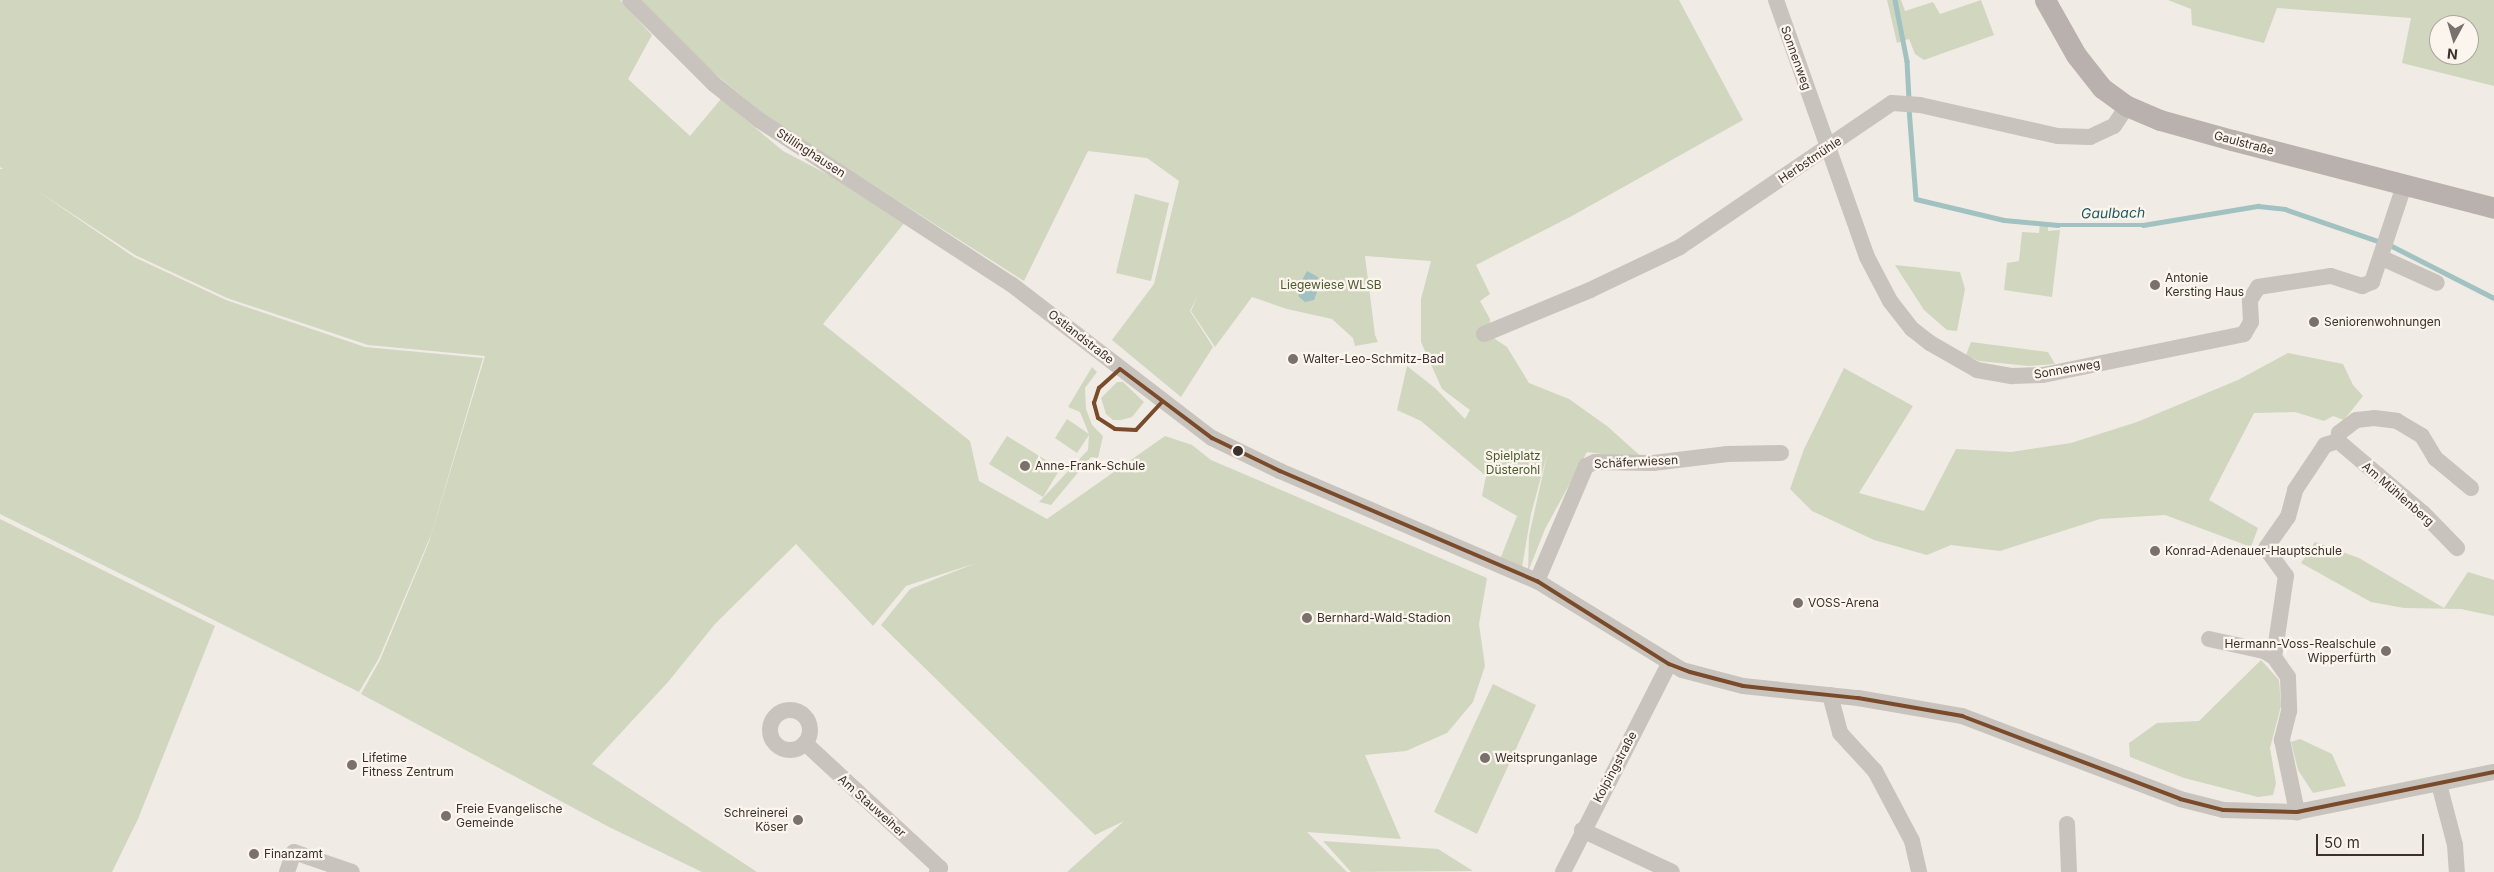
<!DOCTYPE html>
<meta charset="utf-8">
<style>
body{margin:0}
#map{position:relative;width:2494px;height:872px;overflow:hidden;background:#f0ebe5;font-family:Inter,sans-serif}
div>[style]{position:absolute}
[style*='--x']{left:calc(var(--x)*1px);top:calc(var(--y)*1px);width:calc(var(--w)*1px);rotate:calc(var(--a)*1deg)}
.green>*{inset:0;background:#d1d6bf}
.water>*{inset:0;background:#a1c2c1}
.stream>*{height:4.5px;margin:-2.25px;padding:0 2.25px;transform-origin:2.25px;border-radius:2.25px;background:#a1c2c1}
.minor>*{height:16px;margin:-8px;padding:0 8px;transform-origin:8px;border-radius:8px;background:#c9c3be}
.minor>.ring{margin:-8px;padding:0;box-sizing:content-box;background:none;border:16px solid #c9c3be;border-radius:50%}
.major>*{height:21px;margin:-10.5px;padding:0 10.5px;transform-origin:10.5px;border-radius:10.5px;background:#b8b1ad}
.bus-1>*{height:4px;margin:-2px;padding:0 2px;transform-origin:2px;border-radius:2px;background:#7a4b2a}
.dots>*{width:14px;height:14px;translate:-50% -50%;box-sizing:border-box;border:2px solid #fbf5ee;border-radius:50%}
span{translate:-50% -50%;white-space:nowrap;text-align:center;line-height:1.15;-webkit-text-stroke:4.5px #fbf5ee;paint-order:stroke}
.street-label{font-size:12px;color:#3b302b}
.poi-label{font-size:12px;color:#3b302b}
.left{translate:0 -50%;text-align:left}
.right{translate:-100% -50%;text-align:right}
.park-label{font-size:12px;color:#4a5a2e}
.water-label{font-size:14px;color:#1f5a5e;font-style:italic}
.north{position:absolute;left:2429px;top:15px;width:50px;height:50px;box-sizing:border-box;background:#fbf5ee;border:1px solid #aea6a0;border-radius:50%;rotate:186deg;font-size:14px;font-weight:700;line-height:20px;text-align:center;color:#3b302b}
.north::after{content:'';display:block;margin:auto;width:18px;height:22px;background:#7a716c;clip-path:polygon(50% 0,100% 100%,50% 72%,0 100%)}
.scale{position:absolute;left:2316px;top:834px;width:108px;height:22px;box-sizing:border-box;border:2px solid #3b302b;border-top:0;padding-left:6px;font-size:15px;line-height:18px;white-space:nowrap;color:#3b302b;-webkit-text-stroke:4px #fbf5ee;paint-order:stroke}
</style>
<div id="map">
<div class="green">
<div style="clip-path:polygon(0 0,620px 0,652px 35px,628px 79px,690px 136px,721px 99px,783px 151px,909px 217px,823px 324px,970px 441px,979px 481px,1047px 519px,1165px 436px,1192px 445px,1211px 460px,1487px 578px,1479px 624px,1485px 666px,1473px 702px,1447px 733px,1406px 751px,1365px 755px,1401px 839px,1307px 832px,1347px 872px,1067px 872px,1124px 821px,1095px 835px,881px 625px,910px 589px,976px 563px,906px 586px,873px 626px,796px 544px,715px 624px,668px 682px,592px 764px,757px 872px,702px 872px,609px 827px,361px 694px,380px 660px,429px 542px,485px 356px,368px 345px,227px 298px,135px 255px,36px 190px,134px 257px,226px 300px,365px 347px,483px 358px,431px 535px,379px 658px,359px 692px,0 514px,0 169px,3px 169px,0 167px)"></div>
<div style="clip-path:polygon(637px 0,1679px 0,1743px 120px,1570px 217px,1476px 265px,1490px 294px,1480px 301px,1490px 319px,1489px 335px,1507px 347px,1529px 383px,1569px 399px,1607px 426px,1645px 460px,1587px 452px,1545px 529px,1528px 572px,1529px 536px,1548px 451px,1531px 514px,1522px 567px,1501px 557px,1517px 516px,1482px 496px,1486px 476px,1421px 421px,1397px 410px,1407px 366px,1435px 388px,1465px 419px,1470px 410px,1442px 389px,1421px 342px,1421px 299px,1431px 261px,1365px 256px,1375px 335px,1378px 342px,1355px 346px,1353px 338px,1332px 319px,1287px 309px,1252px 297px,1215px 347px,1191px 311px,1198px 295px,1190px 311px,1213px 347px,1181px 397px,1112px 340px,1154px 284px,1179px 181px,1147px 158px,1088px 151px,1024px 281px,771px 120px,696px 58px)"></div>
<div style="clip-path:polygon(1887px 0,1901px 0,1905px 11px,1933px 2px,1940px 14px,1981px 0,1994px 35px,1924px 60px,1915px 54px,1909px 39px,1897px 43px)"></div>
<div style="clip-path:polygon(evenodd,2168px 0,2494px 0,2494px 86px,2402px 63px,2411px 18px,2277px 8px,2264px 43px,2192px 25px,2191px 9px,2168px 0,2439px 25px,2469px 25px,2469px 55px,2439px 55px,2439px 25px)"></div>
<div style="clip-path:polygon(1135px 194px,1169px 203px,1151px 281px,1116px 273px)"></div>
<div style="clip-path:polygon(2040px 223px,2048px 224px,2048px 231px,2060px 230px,2052px 297px,2004px 290px,2007px 263px,2019px 261px,2022px 232px,2039px 233px)"></div>
<div style="clip-path:polygon(1895px 265px,1960px 272px,1965px 289px,1957px 331px,1947px 330px,1924px 310px)"></div>
<div style="clip-path:polygon(1971px 342px,2048px 352px,2055px 364px,2029px 366px,1979px 361px,1966px 355px)"></div>
<div style="clip-path:polygon(2288px 353px,2343px 364px,2353px 385px,2363px 396px,2344px 420px,2333px 416px,2324px 421px,2295px 412px,2254px 413px,2209px 500px,2258px 528px,2251px 547px,2165px 515px,2100px 519px,2000px 551px,1951px 545px,1927px 555px,1874px 540px,1812px 511px,1790px 489px,1804px 449px,1844px 368px,1913px 406px,1859px 493px,1924px 511px,1956px 449px,2011px 452px,2071px 443px,2137px 422px,2238px 380px)"></div>
<div style="clip-path:polygon(1092px 367px,1097px 372px,1085px 388px,1086px 409px,1092px 425px,1103px 436px,1098px 458px,1091px 457px,1051px 505px,1039px 502px,1088px 450px,1089px 435px,1077px 453px,1055px 438px,1067px 419px,1089px 434px,1080px 412px,1068px 407px)"></div>
<div style="clip-path:polygon(1117px 382px,1123px 382px,1144px 402px,1132px 417px,1121px 420px,1113px 420px,1106px 414px,1101px 398px)"></div>
<div style="clip-path:polygon(1007px 436px,1060px 469px,1043px 497px,989px 464px)"></div>
<div style="clip-path:polygon(0 519px,215px 626px,138px 819px,112px 872px,0 872px)"></div>
<div style="clip-path:polygon(2315px 542px,2359px 558px,2444px 608px,2468px 572px,2494px 580px,2494px 616px,2461px 609px,2404px 608px,2371px 602px,2301px 563px)"></div>
<div style="clip-path:polygon(2261px 660px,2279px 680px,2281px 706px,2270px 748px,2276px 783px,2273px 795px,2258px 797px,2184px 778px,2130px 757px,2129px 743px,2157px 723px,2199px 721px)"></div>
<div style="clip-path:polygon(1493px 684px,1536px 705px,1477px 834px,1434px 812px)"></div>
<div style="clip-path:polygon(2300px 739px,2332px 754px,2346px 786px,2313px 793px,2298px 770px,2291px 742px)"></div>
<div style="clip-path:polygon(1323px 841px,1438px 849px,1473px 871px,1351px 872px)"></div>
</div>
<div class="water">
<div style="clip-path:polygon(1307px 271px,1318px 277px,1317px 292px,1314px 300px,1305px 302px,1299px 297px,1297px 289px)"></div>
</div>
<div class="stream">
<div style="--x:1895;--y:0;--w:62;--a:78.9"></div>
<div style="--x:1907;--y:61;--w:39;--a:87"></div>
<div style="--x:1909;--y:108;--w:91;--a:85.6"></div>
<div style="--x:1916;--y:199;--w:90;--a:13.4"></div>
<div style="--x:2004;--y:220;--w:54;--a:5.3"></div>
<div style="--x:2058;--y:225;--w:85;--a:0"></div>
<div style="--x:2143;--y:225;--w:117;--a:-9.4"></div>
<div style="--x:2258;--y:206;--w:27;--a:6"></div>
<div style="--x:2285;--y:209;--w:102;--a:19"></div>
<div style="--x:2388;--y:244;--w:119;--a:27"></div>
</div>
<div class="minor">
<div style="--x:630;--y:0;--w:119;--a:45"></div>
<div style="--x:714;--y:84;--w:58;--a:38.7"></div>
<div style="--x:759;--y:120;--w:301;--a:33.1"></div>
<div style="--x:1011;--y:284;--w:253;--a:37.5"></div>
<div style="--x:1212;--y:438;--w:76;--a:25.9"></div>
<div style="--x:1280;--y:471;--w:280;--a:23.2"></div>
<div style="--x:1537;--y:581;--w:170;--a:31.5"></div>
<div style="--x:1682;--y:670;--w:63;--a:14.7"></div>
<div style="--x:1743;--y:686;--w:116;--a:6"></div>
<div style="--x:1858;--y:698;--w:106;--a:9.8"></div>
<div style="--x:1962;--y:716;--w:233;--a:20.8"></div>
<div style="--x:2180;--y:799;--w:44;--a:14.3"></div>
<div style="--x:2223;--y:810;--w:74;--a:1.5"></div>
<div style="--x:2297;--y:812;--w:201;--a:-11.5"></div>
<div style="--x:1776;--y:0;--w:273;--a:70.5"></div>
<div style="--x:1867;--y:257;--w:50;--a:62.4"></div>
<div style="--x:1890;--y:301;--w:36;--a:52"></div>
<div style="--x:1912;--y:329;--w:23;--a:38"></div>
<div style="--x:1930;--y:343;--w:54;--a:29.9"></div>
<div style="--x:1977;--y:370;--w:36;--a:10"></div>
<div style="--x:2012;--y:376;--w:31;--a:-2"></div>
<div style="--x:2043;--y:375;--w:205;--a:-11.5"></div>
<div style="--x:2244;--y:334;--w:14;--a:-60"></div>
<div style="--x:2251;--y:322;--w:22;--a:-93"></div>
<div style="--x:2250;--y:300;--w:15;--a:-58"></div>
<div style="--x:2258;--y:287;--w:74;--a:-8.6"></div>
<div style="--x:2331;--y:276;--w:33;--a:18"></div>
<div style="--x:2362;--y:286;--w:11;--a:-22"></div>
<div style="--x:2372;--y:282;--w:104;--a:-71.6"></div>
<div style="--x:2382;--y:258;--w:60;--a:24.4"></div>
<div style="--x:1484;--y:334;--w:115;--a:-22.5"></div>
<div style="--x:1590;--y:290;--w:100;--a:-25.5"></div>
<div style="--x:1680;--y:247;--w:256;--a:-34.2"></div>
<div style="--x:1892;--y:103;--w:28;--a:4"></div>
<div style="--x:1920;--y:105;--w:141;--a:12.7"></div>
<div style="--x:2058;--y:136;--w:32;--a:2"></div>
<div style="--x:2090;--y:137;--w:26;--a:-25"></div>
<div style="--x:2114;--y:126;--w:24;--a:-57"></div>
<div style="--x:2338;--y:441;--w:8;--a:-83"></div>
<div style="--x:2339;--y:433;--w:21;--a:-37"></div>
<div style="--x:2356;--y:420;--w:18;--a:-6"></div>
<div style="--x:2374;--y:418;--w:23;--a:7"></div>
<div style="--x:2397;--y:421;--w:29;--a:31"></div>
<div style="--x:2422;--y:436;--w:26;--a:59"></div>
<div style="--x:2435;--y:458;--w:47;--a:39.8"></div>
<div style="--x:1537;--y:581;--w:125;--a:-66.9"></div>
<div style="--x:1586;--y:466;--w:10;--a:-24"></div>
<div style="--x:1595;--y:462;--w:58;--a:1"></div>
<div style="--x:1653;--y:463;--w:75;--a:-6.9"></div>
<div style="--x:1727;--y:454;--w:54;--a:-1.1"></div>
<div style="--x:2209;--y:639;--w:56;--a:12.3"></div>
<div style="--x:2264;--y:651;--w:12;--a:31"></div>
<div style="--x:2274;--y:657;--w:24;--a:55"></div>
<div style="--x:2288;--y:677;--w:34;--a:88"></div>
<div style="--x:2289;--y:711;--w:30;--a:104"></div>
<div style="--x:2282;--y:740;--w:74;--a:78.2"></div>
<div style="--x:2274;--y:657;--w:82;--a:-81.6"></div>
<div style="--x:2286;--y:576;--w:34;--a:-126"></div>
<div style="--x:2266;--y:548;--w:38;--a:-55"></div>
<div style="--x:2288;--y:517;--w:28;--a:-75"></div>
<div style="--x:2295;--y:490;--w:54;--a:-56.3"></div>
<div style="--x:2325;--y:445;--w:14;--a:-17"></div>
<div style="--x:2338;--y:441;--w:111;--a:40.3"></div>
<div style="--x:2423;--y:513;--w:49;--a:45.8"></div>
<div style="--x:1830;--y:695;--w:39;--a:75"></div>
<div style="--x:1840;--y:733;--w:52;--a:47.4"></div>
<div style="--x:1875;--y:771;--w:79;--a:62.1"></div>
<div style="--x:1912;--y:841;--w:32;--a:77"></div>
<div class="ring" style="left:770px;top:710px;width:24px;height:24px"></div>
<div style="--x:805;--y:743;--w:184;--a:42.8"></div>
<div style="--x:940;--y:868;--w:5;--a:127"></div>
<div style="--x:2439;--y:784;--w:63;--a:75.3"></div>
<div style="--x:2455;--y:845;--w:27;--a:86"></div>
<div style="--x:2067;--y:824;--w:48;--a:87.6"></div>
<div style="--x:1582;--y:830;--w:99;--a:25"></div>
<div style="--x:287;--y:872;--w:21;--a:-71"></div>
<div style="--x:294;--y:852;--w:61;--a:19"></div>
<div style="--x:1563;--y:872;--w:233;--a:-63"></div>
</div>
<div class="major">
<div style="--x:2045;--y:0;--w:63;--a:60.6"></div>
<div style="--x:2076;--y:55;--w:42;--a:51.8"></div>
<div style="--x:2102;--y:88;--w:31;--a:36"></div>
<div style="--x:2127;--y:106;--w:36;--a:23"></div>
<div style="--x:2160;--y:120;--w:75;--a:15.5"></div>
<div style="--x:2232;--y:140;--w:271;--a:14.5"></div>
</div>
<div class="bus-1">
<div style="--x:1162;--y:402;--w:38;--a:133"></div>
<div style="--x:1136;--y:430;--w:21;--a:-177"></div>
<div style="--x:1115;--y:429;--w:20;--a:-147"></div>
<div style="--x:1098;--y:418;--w:16;--a:-105"></div>
<div style="--x:1094;--y:403;--w:16;--a:-72"></div>
<div style="--x:1099;--y:388;--w:28;--a:-42"></div>
<div style="--x:1120;--y:369;--w:115;--a:36.9"></div>
<div style="--x:1212;--y:438;--w:76;--a:25.9"></div>
<div style="--x:1280;--y:471;--w:280;--a:23.2"></div>
<div style="--x:1537;--y:581;--w:156;--a:32.2"></div>
<div style="--x:1669;--y:664;--w:22;--a:21"></div>
<div style="--x:1690;--y:672;--w:55;--a:14.8"></div>
<div style="--x:1743;--y:686;--w:116;--a:6"></div>
<div style="--x:1858;--y:698;--w:106;--a:9.8"></div>
<div style="--x:1962;--y:716;--w:233;--a:20.8"></div>
<div style="--x:2180;--y:799;--w:44;--a:14.3"></div>
<div style="--x:2223;--y:810;--w:74;--a:1.5"></div>
<div style="--x:2297;--y:812;--w:201;--a:-11.5"></div>
</div>
<div class="dots">
<div style="left:2155px;top:285px;background:#7a716c"></div>
<div style="left:2314px;top:322px;background:#7a716c"></div>
<div style="left:1293px;top:359px;background:#7a716c"></div>
<div style="left:1238px;top:451px;background:#3b302b"></div>
<div style="left:1025px;top:466px;background:#7a716c"></div>
<div style="left:2155px;top:551px;background:#7a716c"></div>
<div style="left:1798px;top:603px;background:#7a716c"></div>
<div style="left:1307px;top:618px;background:#7a716c"></div>
<div style="left:2386px;top:651px;background:#7a716c"></div>
<div style="left:1485px;top:758px;background:#7a716c"></div>
<div style="left:352px;top:765px;background:#7a716c"></div>
<div style="left:446px;top:816px;background:#7a716c"></div>
<div style="left:798px;top:820px;background:#7a716c"></div>
<div style="left:254px;top:854px;background:#7a716c"></div>
</div>
<div class="street-label">
<span style="left:1796px;top:58px;rotate:70deg">Sonnenweg</span>
<span style="left:2244px;top:143px;rotate:15deg">Gaulstraße</span>
<span style="left:811px;top:153px;rotate:33deg">Stillinghausen</span>
<span style="left:1810px;top:160px;rotate:-34deg">Herbstmühle</span>
<span style="left:1081px;top:337px;rotate:38deg">Ostlandstraße</span>
<span style="left:2067px;top:369px;rotate:-10deg">Sonnenweg</span>
<span style="left:1636px;top:462px;rotate:-3deg">Schäferwiesen</span>
<span style="left:2398px;top:494px;rotate:41deg">Am Mühlenberg</span>
<span style="left:1615px;top:767px;rotate:-62deg">Kolpingstraße</span>
<span style="left:872px;top:806px;rotate:42deg">Am Stauweiher</span>
</div>
<div class="poi-label">
<span class="left" style="left:2165px;top:285px">Antonie<br>Kersting Haus</span>
<span class="left" style="left:2324px;top:322px">Seniorenwohnungen</span>
<span class="left" style="left:1303px;top:359px">Walter-Leo-Schmitz-Bad</span>
<span class="left" style="left:1035px;top:466px">Anne-Frank-Schule</span>
<span class="left" style="left:2165px;top:551px">Konrad-Adenauer-Hauptschule</span>
<span class="left" style="left:1808px;top:603px">VOSS-Arena</span>
<span class="left" style="left:1317px;top:618px">Bernhard-Wald-Stadion</span>
<span class="right" style="left:2376px;top:651px">Hermann-Voss-Realschule<br>Wipperfürth</span>
<span class="left" style="left:362px;top:765px">Lifetime<br>Fitness Zentrum</span>
<span class="left" style="left:1495px;top:758px">Weitsprunganlage</span>
<span class="left" style="left:456px;top:816px">Freie Evangelische<br>Gemeinde</span>
<span class="right" style="left:788px;top:820px">Schreinerei<br>Köser</span>
<span class="left" style="left:264px;top:854px">Finanzamt</span>
</div>
<div class="park-label">
<span style="left:1331px;top:285px">Liegewiese WLSB</span>
<span style="left:1513px;top:463px">Spielplatz<br>Düsterohl</span>
</div>
<div class="water-label">
<span style="left:2113px;top:213px;rotate:-1deg">Gaulbach</span>
</div>
<div class="north">N</div>
<div class="scale">50 m</div>
</div>
